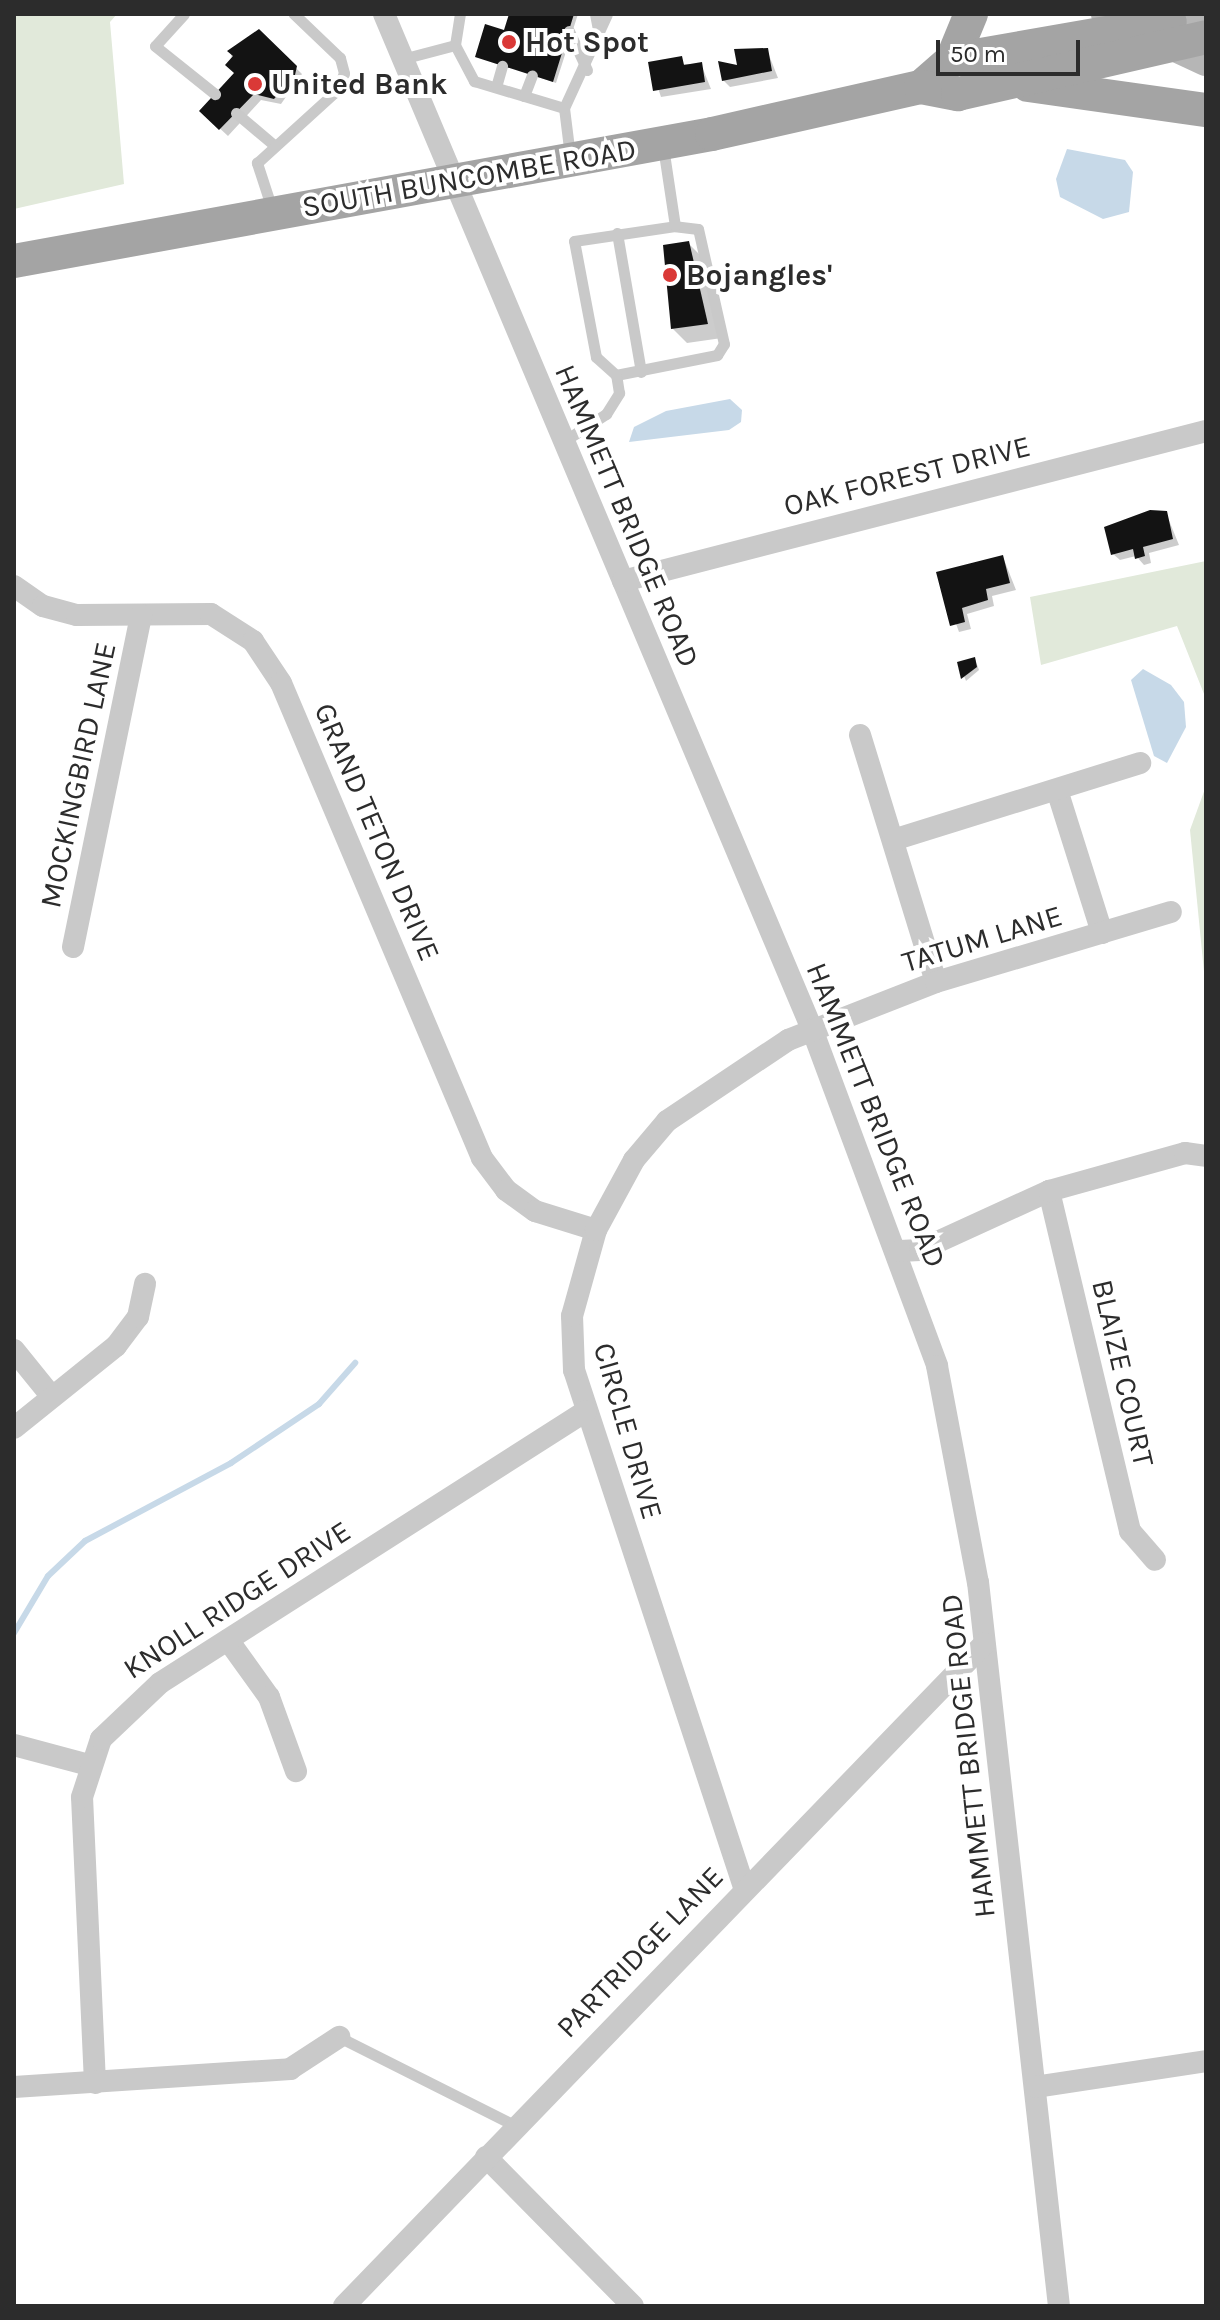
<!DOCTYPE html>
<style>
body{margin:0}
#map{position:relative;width:1220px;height:2320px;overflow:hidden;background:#fff;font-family:Karla,sans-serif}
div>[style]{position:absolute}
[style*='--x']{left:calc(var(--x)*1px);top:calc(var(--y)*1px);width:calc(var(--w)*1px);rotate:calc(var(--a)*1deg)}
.green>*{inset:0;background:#e1e9da}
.water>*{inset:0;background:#c7d9e8}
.shadow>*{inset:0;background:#0003}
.stream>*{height:6px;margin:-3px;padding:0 3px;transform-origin:3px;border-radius:3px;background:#c7d9e8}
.building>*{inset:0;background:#131313}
.lane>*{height:11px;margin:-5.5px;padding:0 5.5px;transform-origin:5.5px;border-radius:5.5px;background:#c9c9c9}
.street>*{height:22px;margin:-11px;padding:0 11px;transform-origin:11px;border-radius:11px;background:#c9c9c9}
.secondary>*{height:32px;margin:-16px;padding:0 16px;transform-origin:16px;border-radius:16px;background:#b6b6b6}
.primary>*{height:34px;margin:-17px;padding:0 17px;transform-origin:17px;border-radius:17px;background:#a4a4a4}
.dots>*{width:22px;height:22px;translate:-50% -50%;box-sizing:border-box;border:4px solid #fff;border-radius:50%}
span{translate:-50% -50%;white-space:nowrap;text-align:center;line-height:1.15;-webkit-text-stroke:8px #fff;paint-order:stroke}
.poi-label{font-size:30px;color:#2c2c2c;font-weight:700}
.left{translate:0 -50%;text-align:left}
.street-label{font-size:30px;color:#2c2c2c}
.frame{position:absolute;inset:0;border:16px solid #2c2c2c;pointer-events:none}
.scale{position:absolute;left:936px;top:40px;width:144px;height:36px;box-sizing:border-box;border:4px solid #2c2c2c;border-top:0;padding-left:10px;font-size:24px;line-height:28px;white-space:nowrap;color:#2c2c2c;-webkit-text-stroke:6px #fff;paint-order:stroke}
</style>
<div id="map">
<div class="green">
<div style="clip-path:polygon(14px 14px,117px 14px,110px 22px,124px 184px,14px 209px)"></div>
<div style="clip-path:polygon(1206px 561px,1206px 699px,1177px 626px,1041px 665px,1030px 597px)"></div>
<div style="clip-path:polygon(1206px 786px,1206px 992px,1190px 830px)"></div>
</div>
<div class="water">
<div style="clip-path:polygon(1067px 149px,1125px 160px,1133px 172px,1129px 212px,1103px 219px,1060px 197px,1056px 179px)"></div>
<div style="clip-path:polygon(730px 399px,742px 410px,741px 422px,729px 430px,629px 442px,634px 427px,666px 411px)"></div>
<div style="clip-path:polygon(1143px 669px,1171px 685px,1184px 702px,1186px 727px,1167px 763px,1154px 756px,1131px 680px)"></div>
</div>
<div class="shadow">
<div style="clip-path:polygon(511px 14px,578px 14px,556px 83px,477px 56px,505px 32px)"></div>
<div style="clip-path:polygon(259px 32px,302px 74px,281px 104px,261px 100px,228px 136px,201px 111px,236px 73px,230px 51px)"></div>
<div style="clip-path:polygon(767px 50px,778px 78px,730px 87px,723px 80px)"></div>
<div style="clip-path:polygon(650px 64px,701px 64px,711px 89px,661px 97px)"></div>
<div style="clip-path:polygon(688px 243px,703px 258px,722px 338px,687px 343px,672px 328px)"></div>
<div style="clip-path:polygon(1166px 513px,1179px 545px,1149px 553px,1151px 563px,1144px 565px,1136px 556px,1120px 560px,1113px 554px)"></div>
<div style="clip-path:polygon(1003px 557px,1016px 590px,992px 596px,994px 606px,967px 614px,971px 629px,959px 632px,938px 574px)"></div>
<div style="clip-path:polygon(975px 659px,979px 670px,966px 681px,959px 663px)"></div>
</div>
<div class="stream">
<div style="--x:14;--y:1633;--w:66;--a:-59.2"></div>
<div style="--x:48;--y:1576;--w:51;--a:-43.4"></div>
<div style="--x:85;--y:1541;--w:166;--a:-28.1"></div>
<div style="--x:231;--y:1463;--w:106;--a:-33.8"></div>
<div style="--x:319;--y:1404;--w:55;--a:-48.7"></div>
</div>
<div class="building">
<div style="clip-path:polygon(509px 14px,574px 14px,553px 82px,475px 57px,485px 24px,504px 30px)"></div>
<div style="clip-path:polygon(259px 29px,297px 66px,295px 75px,274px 99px,254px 94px,219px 130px,199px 111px,234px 73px,225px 65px,233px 56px,227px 51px)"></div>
<div style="clip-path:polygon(768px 48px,772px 71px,722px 81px,718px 61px,737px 65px,734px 49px)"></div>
<div style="clip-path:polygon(682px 56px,684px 65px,702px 62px,705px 82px,653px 91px,648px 62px)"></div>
<div style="clip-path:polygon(689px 241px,708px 324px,671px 329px,663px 245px)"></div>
<div style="clip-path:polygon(1150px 510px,1167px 511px,1173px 539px,1143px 547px,1145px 556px,1135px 559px,1133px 549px,1111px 555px,1104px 527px)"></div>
<div style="clip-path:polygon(1003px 555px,1010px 583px,986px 589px,988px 600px,962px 608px,965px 622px,950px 626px,936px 572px)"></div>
<div style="clip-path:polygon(975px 657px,977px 667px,961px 679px,957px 662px)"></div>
</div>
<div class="lane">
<div style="--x:184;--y:14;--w:43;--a:132.2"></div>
<div style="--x:155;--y:46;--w:77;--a:38.7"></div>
<div style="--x:595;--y:14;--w:20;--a:79"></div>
<div style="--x:569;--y:31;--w:43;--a:65.2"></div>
<div style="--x:455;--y:45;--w:41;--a:62.2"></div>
<div style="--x:474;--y:81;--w:94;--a:16.7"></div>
<div style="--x:402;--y:59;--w:55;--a:-14.8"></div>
<div style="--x:455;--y:45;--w:31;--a:-81"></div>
<div style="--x:496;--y:87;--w:22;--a:-74"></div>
<div style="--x:524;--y:96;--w:22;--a:-69"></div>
<div style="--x:236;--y:113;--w:51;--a:40.2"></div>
<div style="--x:570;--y:156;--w:48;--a:-97.1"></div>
<div style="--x:564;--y:108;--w:103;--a:-65.4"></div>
<div style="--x:273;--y:212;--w:52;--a:-108.1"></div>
<div style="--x:257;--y:163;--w:104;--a:-42.3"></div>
<div style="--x:334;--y:93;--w:22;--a:-63"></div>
<div style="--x:344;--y:73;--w:16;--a:-105"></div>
<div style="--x:340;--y:58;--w:64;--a:-136.3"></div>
<div style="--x:617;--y:233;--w:141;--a:80.2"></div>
<div style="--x:616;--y:375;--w:103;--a:-11.2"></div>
<div style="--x:717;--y:355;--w:13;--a:-58"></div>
<div style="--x:724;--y:344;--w:118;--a:-102.7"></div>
<div style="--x:698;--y:229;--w:23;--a:-173"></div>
<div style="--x:564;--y:441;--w:50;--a:-32.7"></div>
<div style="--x:606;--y:414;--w:25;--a:-58"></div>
<div style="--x:619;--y:393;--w:18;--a:-99"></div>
<div style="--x:616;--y:375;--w:27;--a:-138"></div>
<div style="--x:596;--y:357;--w:118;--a:-100.7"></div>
<div style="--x:574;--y:241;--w:102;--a:-8.4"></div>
<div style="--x:675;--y:226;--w:80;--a:-98.6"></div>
<div style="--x:339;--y:2037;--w:198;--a:26.7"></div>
</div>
<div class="street">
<div style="--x:384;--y:14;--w:1102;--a:67.14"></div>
<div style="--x:812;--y:1029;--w:359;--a:69.6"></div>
<div style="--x:937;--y:1366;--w:220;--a:79.3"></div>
<div style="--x:978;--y:1582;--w:729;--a:83.62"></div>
<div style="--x:623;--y:581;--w:602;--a:-14.43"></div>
<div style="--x:14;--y:586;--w:35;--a:35"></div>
<div style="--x:43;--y:606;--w:35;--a:15"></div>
<div style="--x:77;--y:615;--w:134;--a:-0.4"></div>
<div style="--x:211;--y:614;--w:50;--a:32.7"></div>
<div style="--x:253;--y:641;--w:50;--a:56.3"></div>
<div style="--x:281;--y:683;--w:516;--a:67.06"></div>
<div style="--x:482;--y:1158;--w:40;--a:53"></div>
<div style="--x:506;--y:1190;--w:36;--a:36"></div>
<div style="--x:535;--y:1211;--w:64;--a:17.3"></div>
<div style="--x:860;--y:735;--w:258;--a:72.9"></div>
<div style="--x:1057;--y:790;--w:150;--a:72.5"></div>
<div style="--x:893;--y:840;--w:259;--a:-17.3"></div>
<div style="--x:73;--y:947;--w:339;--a:-78.4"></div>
<div style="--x:1049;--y:1191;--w:350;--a:76.6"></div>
<div style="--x:1130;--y:1531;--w:38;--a:49"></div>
<div style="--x:900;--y:1251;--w:20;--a:-3"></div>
<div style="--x:920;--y:1250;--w:142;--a:-24.6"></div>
<div style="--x:1049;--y:1191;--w:141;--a:-15.6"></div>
<div style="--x:1185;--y:1153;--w:21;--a:8"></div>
<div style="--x:14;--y:1350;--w:60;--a:51"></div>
<div style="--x:14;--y:1428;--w:131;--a:-38.8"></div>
<div style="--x:116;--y:1346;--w:36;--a:-53"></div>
<div style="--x:138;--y:1317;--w:34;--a:-78"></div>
<div style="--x:228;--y:1640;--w:70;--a:54.3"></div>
<div style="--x:269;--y:1697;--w:79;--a:70"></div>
<div style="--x:14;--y:1745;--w:78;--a:14.9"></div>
<div style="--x:744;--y:1887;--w:544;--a:-108.2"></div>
<div style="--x:574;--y:1370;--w:54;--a:-92.1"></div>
<div style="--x:572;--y:1316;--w:89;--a:-74.4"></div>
<div style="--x:596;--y:1230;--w:80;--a:-61.5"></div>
<div style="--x:634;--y:1160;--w:51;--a:-49.8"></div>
<div style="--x:667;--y:1121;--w:146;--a:-33.8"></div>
<div style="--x:788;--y:1040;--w:159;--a:-21.4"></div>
<div style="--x:936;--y:982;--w:245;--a:-16.6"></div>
<div style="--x:95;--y:2083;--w:286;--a:-92.6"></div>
<div style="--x:82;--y:1797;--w:61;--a:-71.9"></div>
<div style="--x:101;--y:1739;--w:81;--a:-43.5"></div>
<div style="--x:160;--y:1683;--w:505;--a:-32.56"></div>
<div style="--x:14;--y:2087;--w:277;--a:-3.7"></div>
<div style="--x:290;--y:2069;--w:59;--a:-33.1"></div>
<div style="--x:1035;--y:2087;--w:173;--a:-8.6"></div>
<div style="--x:486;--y:2157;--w:209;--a:45.4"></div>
<div style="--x:344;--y:2306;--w:921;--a:-45.97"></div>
</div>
<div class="secondary">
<div style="--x:1107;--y:14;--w:109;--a:24.9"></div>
<div style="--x:1193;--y:14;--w:14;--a:25"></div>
</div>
<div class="primary">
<div style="--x:952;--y:60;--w:50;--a:-67.6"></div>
<div style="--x:1028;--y:85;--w:180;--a:8"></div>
<div style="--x:921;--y:87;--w:41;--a:-41.1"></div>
<div style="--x:952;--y:60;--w:221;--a:-9.9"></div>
<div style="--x:14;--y:261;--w:709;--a:-10.31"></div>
<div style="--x:712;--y:134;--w:214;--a:-12.7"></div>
<div style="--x:921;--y:87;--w:38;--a:11"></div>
<div style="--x:958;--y:94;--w:254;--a:-12.9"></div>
</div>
<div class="dots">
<div style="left:509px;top:42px;background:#da3937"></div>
<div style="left:255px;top:84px;background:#da3937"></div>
<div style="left:670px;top:275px;background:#da3937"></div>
</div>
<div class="poi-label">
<span class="left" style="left:525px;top:42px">Hot Spot</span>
<span class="left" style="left:271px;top:84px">United Bank</span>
<span class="left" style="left:686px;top:275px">Bojangles'</span>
</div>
<div class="street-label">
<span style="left:469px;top:178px;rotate:-10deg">SOUTH BUNCOMBE ROAD</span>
<span style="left:907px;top:476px;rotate:-14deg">OAK FOREST DRIVE</span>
<span style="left:627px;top:516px;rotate:67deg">HAMMETT BRIDGE ROAD</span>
<span style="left:78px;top:775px;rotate:-78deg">MOCKINGBIRD LANE</span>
<span style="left:377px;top:832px;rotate:67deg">GRAND TETON DRIVE</span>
<span style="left:982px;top:939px;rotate:-17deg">TATUM LANE</span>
<span style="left:876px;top:1115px;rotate:68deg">HAMMETT BRIDGE ROAD</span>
<span style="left:1123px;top:1373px;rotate:77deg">BLAIZE COURT</span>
<span style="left:628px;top:1431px;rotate:74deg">CIRCLE DRIVE</span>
<span style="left:237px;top:1600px;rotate:-33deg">KNOLL RIDGE DRIVE</span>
<span style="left:968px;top:1756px;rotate:-96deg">HAMMETT BRIDGE ROAD</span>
<span style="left:640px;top:1952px;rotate:-46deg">PARTRIDGE LANE</span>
</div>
<div class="frame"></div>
<div class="scale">50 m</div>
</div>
